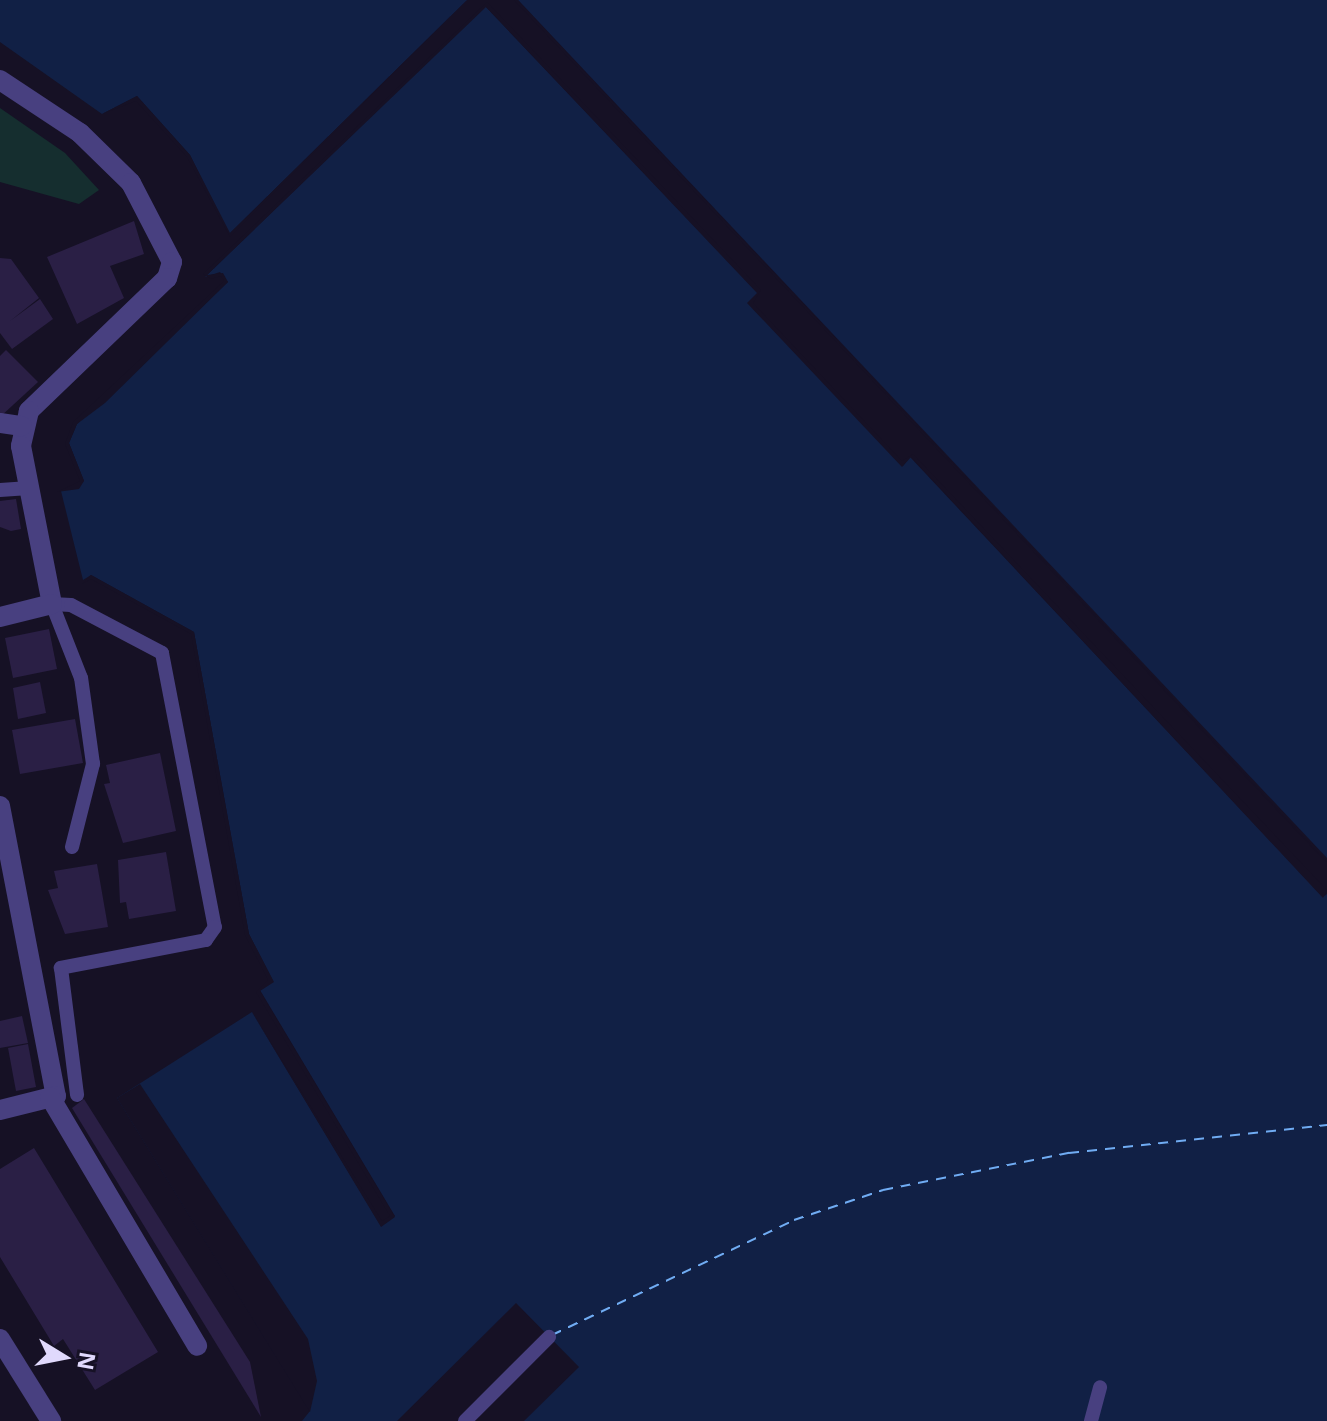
<!DOCTYPE html>
<style>
body{margin:0}
#map{position:relative;width:1327px;height:1421px;overflow:hidden;background:#161125;font-family:"Noto Sans",sans-serif}
div>[style]{position:absolute}
[style*='--x']{left:calc(var(--x)*1px);top:calc(var(--y)*1px);width:calc(var(--w)*1px);rotate:calc(var(--a)*1deg)}
.green>*{inset:0;background:#152e2f}
.water>*{inset:0;background:#112045}
.pier>*{inset:0;background:#161125}
.ferry>*{height:2px;margin-top:-1px;transform-origin:0;background:repeating-linear-gradient(90deg,#70acf3 0 10px,transparent 0 18px)}
.building>*{inset:0;background:#2a1f45}
.lane>*{height:14px;margin:-7px;padding:0 7px;transform-origin:7px;border-radius:7px;background:#484080}
.street>*{height:20px;margin:-10px;padding:0 10px;transform-origin:10px;border-radius:10px;background:#484080}
span{translate:-50% -50%;white-space:nowrap;text-align:center;line-height:1.15;-webkit-text-stroke:6px #161125;paint-order:stroke}
.north{position:absolute;left:24px;top:1317px;width:80px;height:80px;-webkit-text-stroke:6px #161125;paint-order:stroke;rotate:100deg;font-size:22px;font-weight:700;line-height:32px;text-align:center;color:#e0d9fc}
.north::after{content:'';display:block;margin:auto;width:28px;height:36px;background:#e0d9fc;clip-path:polygon(50% 0,100% 100%,50% 72%,0 100%)}
</style>
<div id="map">
<div class="green">
<div style="clip-path:polygon(0 108px,65px 153px,99px 190px,79px 204px,0 182px)"></div>
</div>
<div class="water">
<div style="clip-path:polygon(0 0,467px 0,229px 234px,190px 155px,137px 96px,102px 114px,0 42px)"></div>
<div style="clip-path:polygon(518px 0,1327px 0,1327px 858px)"></div>
<div style="clip-path:polygon(485px 6px,758px 293px,748px 303px,903px 466px,910px 457px,1323px 897px,1327px 894px,1327px 1421px,302px 1421px,310px 1411px,117px 1098px,252px 1012px,381px 1226px,395px 1216px,260px 990px,273px 981px,249px 934px,194px 632px,91px 575px,83px 580px,61px 491px,84px 481px,69px 443px,77px 424px,228px 282px,220px 272px,205px 277px)"></div>
</div>
<div class="pier">
<div style="clip-path:polygon(467px 0,230px 237px,187px 157px,136px 101px,102px 114px,137px 96px,190px 155px,230px 233px)"></div>
<div style="clip-path:polygon(514px 0,518px 0,1327px 862px,1324px 860px)"></div>
<div style="clip-path:polygon(487px 2px,761px 290px,753px 303px,902px 461px,913px 454px,1327px 890px,1323px 898px,911px 457px,902px 467px,747px 303px,757px 293px,486px 7px,207px 275px,223px 273px,228px 282px,105px 403px,77px 424px,69px 443px,84px 481px,79px 489px,57px 492px,80px 481px,65px 444px,73px 422px,224px 281px,221px 276px,211px 279px,203px 274px)"></div>
<div style="clip-path:polygon(91px 575px,194px 632px,249px 934px,274px 982px,260px 991px,395px 1217px,381px 1227px,250px 1009px,382px 1221px,390px 1216px,256px 992px,268px 980px,245px 935px,191px 634px,91px 579px,82px 584px)"></div>
<div style="clip-path:polygon(140px 1084px,308px 1339px,317px 1381px,310px 1412px,117px 1098px)"></div>
<div style="clip-path:polygon(516px 1303px,579px 1367px,524px 1421px,397px 1421px)"></div>
</div>
<div class="ferry">
<div style="--x:552;--y:1335;--w:268;--a:-25.4"></div>
<div style="--x:794;--y:1220;--w:94;--a:-18.6"></div>
<div style="--x:883;--y:1190;--w:190;--a:-11.3"></div>
<div style="--x:1069;--y:1153;--w:260;--a:-6.2"></div>
</div>
<div class="building">
<div style="clip-path:polygon(134px 221px,144px 254px,110px 266px,124px 298px,77px 324px,47px 257px)"></div>
<div style="clip-path:polygon(0 258px,11px 259px,39px 298px,10px 321px,40px 299px,53px 319px,12px 349px,0 333px)"></div>
<div style="clip-path:polygon(6px 350px,38px 382px,0 417px,0 356px)"></div>
<div style="clip-path:polygon(16px 499px,21px 529px,11px 531px,0 527px,0 501px)"></div>
<div style="clip-path:polygon(49px 629px,57px 669px,13px 678px,5px 638px)"></div>
<div style="clip-path:polygon(40px 682px,46px 713px,18px 719px,13px 688px)"></div>
<div style="clip-path:polygon(75px 719px,83px 763px,20px 774px,12px 730px)"></div>
<div style="clip-path:polygon(160px 753px,176px 831px,123px 843px,104px 784px,110px 783px,106px 765px)"></div>
<div style="clip-path:polygon(166px 852px,176px 911px,129px 919px,126px 902px,120px 903px,118px 860px)"></div>
<div style="clip-path:polygon(97px 864px,108px 927px,65px 934px,48px 890px,58px 888px,54px 871px)"></div>
<div style="clip-path:polygon(22px 1016px,28px 1043px,0 1048px,0 1021px)"></div>
<div style="clip-path:polygon(28px 1044px,36px 1087px,16px 1091px,8px 1048px)"></div>
<div style="clip-path:polygon(84px 1099px,250px 1362px,261px 1417px,72px 1108px)"></div>
<div style="clip-path:polygon(34px 1148px,158px 1352px,95px 1390px,63px 1339px,54px 1346px,0 1257px,0 1169px)"></div>
</div>
<div class="lane">
<div style="--x:0;--y:490;--w:29;--a:-4"></div>
<div style="--x:72;--y:847;--w:86;--a:-75.8"></div>
<div style="--x:93;--y:764;--w:87;--a:-97.9"></div>
<div style="--x:81;--y:678;--w:79;--a:-111.4"></div>
<div style="--x:52;--y:604;--w:19;--a:3"></div>
<div style="--x:71;--y:605;--w:103;--a:27.8"></div>
<div style="--x:162;--y:653;--w:279;--a:79.1"></div>
<div style="--x:215;--y:927;--w:16;--a:125"></div>
<div style="--x:206;--y:940;--w:148;--a:169.1"></div>
<div style="--x:61;--y:968;--w:128;--a:82.8"></div>
<div style="--x:465;--y:1421;--w:119;--a:-45"></div>
<div style="--x:1091;--y:1421;--w:35;--a:-75"></div>
</div>
<div class="street">
<div style="--x:0;--y:80;--w:96;--a:33.5"></div>
<div style="--x:80;--y:133;--w:71;--a:44.4"></div>
<div style="--x:131;--y:183;--w:89;--a:62.6"></div>
<div style="--x:172;--y:262;--w:17;--a:107"></div>
<div style="--x:167;--y:278;--w:192;--a:136.1"></div>
<div style="--x:29;--y:411;--w:36;--a:103"></div>
<div style="--x:21;--y:446;--w:161;--a:78.9"></div>
<div style="--x:52;--y:604;--w:54;--a:166"></div>
<div style="--x:0;--y:423;--w:22;--a:8"></div>
<div style="--x:0;--y:806;--w:295;--a:79.1"></div>
<div style="--x:56;--y:1096;--w:58;--a:166"></div>
<div style="--x:50;--y:1097;--w:289;--a:59.4"></div>
<div style="--x:0;--y:1339;--w:97;--a:58.1"></div>
</div>
<div class="north">N</div>
</div>
